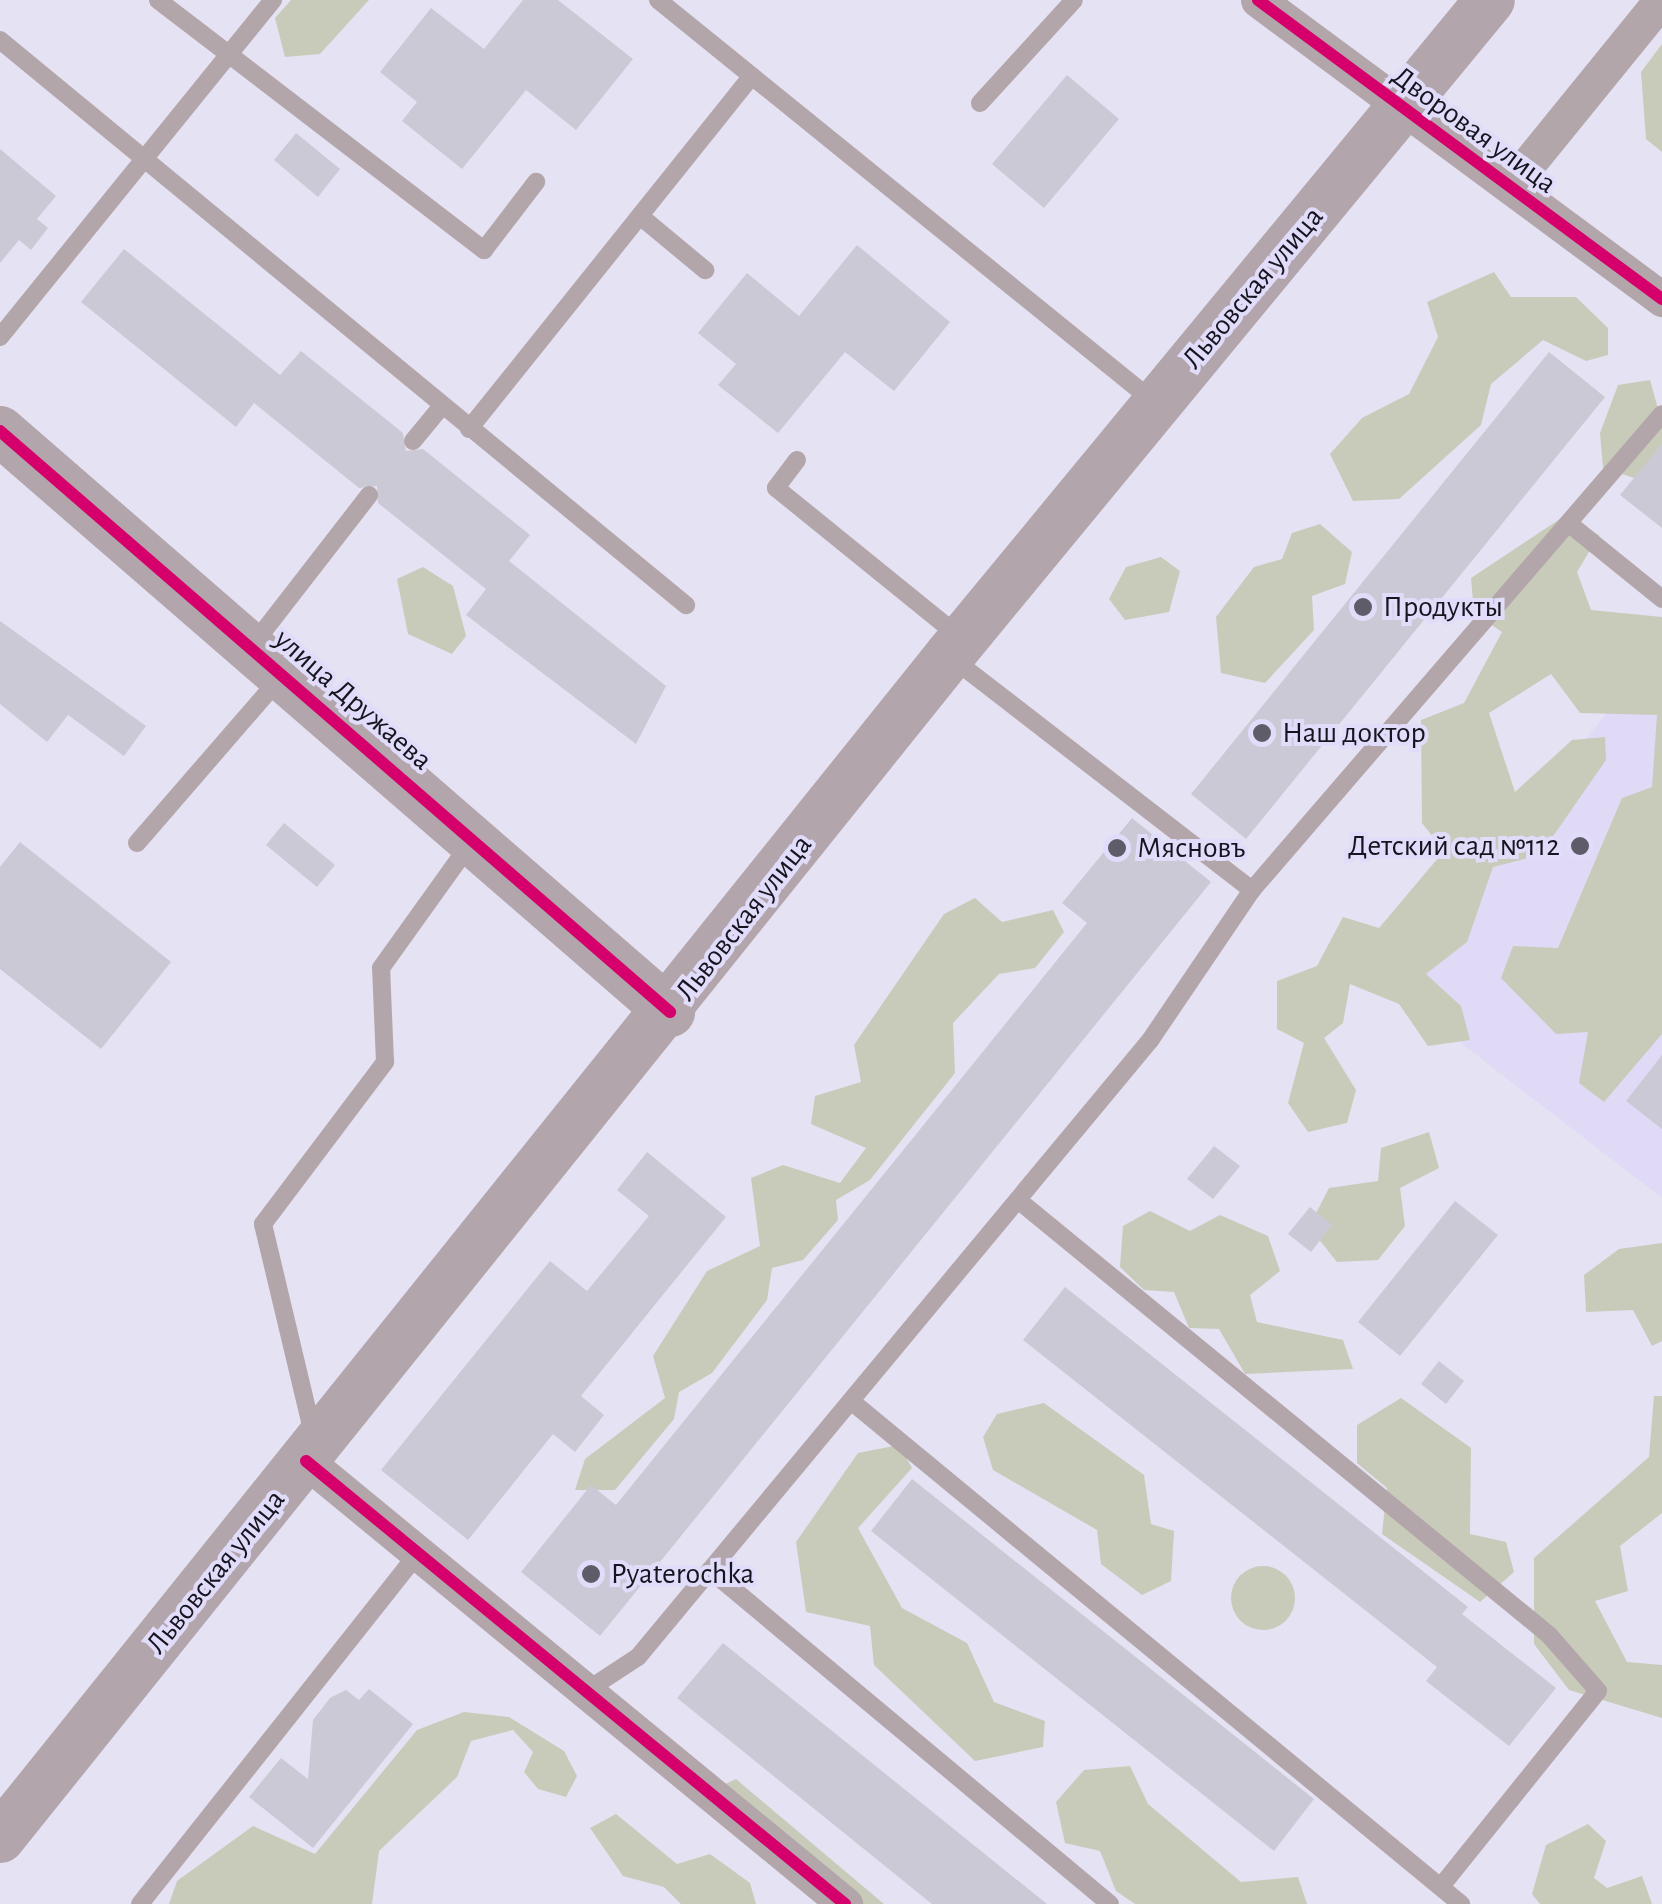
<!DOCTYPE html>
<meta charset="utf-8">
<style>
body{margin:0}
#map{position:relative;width:1662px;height:1904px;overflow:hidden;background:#e5e2f3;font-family:"Alegreya Sans",sans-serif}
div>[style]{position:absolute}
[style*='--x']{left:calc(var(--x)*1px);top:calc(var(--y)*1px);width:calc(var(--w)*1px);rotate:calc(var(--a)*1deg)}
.built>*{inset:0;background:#e0daf6}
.green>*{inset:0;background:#c9cbba}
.round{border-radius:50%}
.building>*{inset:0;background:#cbc9d6}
.lane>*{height:18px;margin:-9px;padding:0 9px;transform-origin:9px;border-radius:9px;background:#b3a6aa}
.street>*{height:35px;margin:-17.5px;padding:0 17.5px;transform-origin:17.5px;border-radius:17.5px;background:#b3a6aa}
.secondary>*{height:50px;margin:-25px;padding:0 25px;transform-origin:25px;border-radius:25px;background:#b2a5ab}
.cycleway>*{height:12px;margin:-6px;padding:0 6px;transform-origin:6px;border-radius:6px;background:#d6006c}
.dots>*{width:28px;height:28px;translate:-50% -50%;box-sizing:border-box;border:5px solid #e1dcf9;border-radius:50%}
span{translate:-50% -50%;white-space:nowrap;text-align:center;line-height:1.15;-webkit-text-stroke:8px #e1dcf9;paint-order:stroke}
.street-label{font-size:30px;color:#16141e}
.poi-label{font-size:30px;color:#16141e}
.left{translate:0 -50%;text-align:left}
.right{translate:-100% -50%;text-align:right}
</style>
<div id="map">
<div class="built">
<div style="clip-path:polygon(1631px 684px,1662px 708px,1662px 1198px,1383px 983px)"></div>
</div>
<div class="green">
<div style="clip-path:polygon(291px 0,369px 0,320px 54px,285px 57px,275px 18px)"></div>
<div style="clip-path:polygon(1662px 44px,1662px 152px,1646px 139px,1641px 72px)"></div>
<div style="clip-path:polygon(1494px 272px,1511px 297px,1576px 297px,1608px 328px,1608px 355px,1586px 361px,1543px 340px,1491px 384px,1481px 425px,1399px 499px,1353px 501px,1330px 454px,1362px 418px,1409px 394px,1438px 337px,1427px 302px)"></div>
<div style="clip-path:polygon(1650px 380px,1662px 423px,1662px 481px,1653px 484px,1603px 468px,1600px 433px,1618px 385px)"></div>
<div style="clip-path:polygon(1563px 517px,1599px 535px,1577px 572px,1591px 610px,1662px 617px,1662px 1034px,1604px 1102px,1579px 1083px,1588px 1032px,1556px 1034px,1501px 978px,1513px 946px,1558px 948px,1622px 798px,1652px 787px,1657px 715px,1580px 713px,1551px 674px,1489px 713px,1515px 792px,1572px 740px,1605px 737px,1606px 760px,1540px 855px,1493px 867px,1467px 942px,1426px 974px,1461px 1006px,1470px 1040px,1428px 1046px,1399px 1004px,1350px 984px,1343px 1023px,1324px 1038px,1356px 1090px,1347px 1123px,1308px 1132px,1288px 1103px,1304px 1043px,1277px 1029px,1277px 981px,1317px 966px,1343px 917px,1379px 928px,1444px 851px,1422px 823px,1421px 720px,1464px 703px,1502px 632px,1474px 613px,1471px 578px)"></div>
<div style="clip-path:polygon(1320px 524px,1352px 552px,1345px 584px,1312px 596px,1314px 630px,1265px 683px,1221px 673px,1216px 617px,1254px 567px,1282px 559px,1292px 533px)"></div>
<div style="clip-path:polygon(1161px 557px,1180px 571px,1169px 612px,1125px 620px,1109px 599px,1126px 567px)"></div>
<div style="clip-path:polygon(423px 567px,453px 586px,466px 636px,452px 654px,408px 634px,397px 579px)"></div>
<div style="clip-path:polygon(975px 898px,1002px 922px,1053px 910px,1064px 932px,1035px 968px,999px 974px,953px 1023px,955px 1073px,870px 1180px,836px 1200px,838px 1220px,803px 1260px,772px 1268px,767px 1300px,712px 1373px,679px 1392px,674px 1419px,615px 1490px,575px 1490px,585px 1459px,665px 1398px,653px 1356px,707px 1271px,760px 1246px,751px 1178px,783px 1165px,840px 1183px,866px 1148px,811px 1124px,815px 1096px,861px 1082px,854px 1045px,944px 914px)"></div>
<div style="clip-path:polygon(1429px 1132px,1439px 1168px,1400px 1188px,1405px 1226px,1378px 1260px,1337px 1262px,1309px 1227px,1329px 1188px,1378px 1181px,1381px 1148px)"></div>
<div style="clip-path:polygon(1150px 1211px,1190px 1231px,1220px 1215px,1268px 1236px,1280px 1271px,1250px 1295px,1257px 1322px,1343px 1340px,1353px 1369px,1245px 1374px,1219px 1329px,1189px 1328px,1174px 1292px,1144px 1290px,1120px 1267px,1123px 1226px)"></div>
<div style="clip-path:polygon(1662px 1243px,1662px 1341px,1652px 1346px,1633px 1310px,1586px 1312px,1584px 1275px,1619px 1249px)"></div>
<div style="clip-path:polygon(1654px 1396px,1662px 1396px,1662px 1513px,1620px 1546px,1628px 1591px,1595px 1601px,1627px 1662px,1662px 1665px,1662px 1718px,1569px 1690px,1534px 1644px,1534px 1558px,1649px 1457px)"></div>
<div style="clip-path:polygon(1401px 1398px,1471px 1448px,1470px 1534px,1506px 1542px,1514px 1572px,1480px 1602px,1382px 1534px,1387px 1488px,1357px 1463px,1357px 1425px)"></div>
<div style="clip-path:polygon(1044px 1403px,1144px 1475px,1151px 1524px,1174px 1531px,1171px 1581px,1142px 1595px,1101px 1564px,1097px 1530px,993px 1470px,983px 1437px,997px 1414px)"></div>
<div style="clip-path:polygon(899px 1445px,912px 1468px,858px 1528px,902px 1608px,967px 1643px,994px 1702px,1045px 1721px,1043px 1747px,975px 1761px,874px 1665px,870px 1626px,806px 1612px,796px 1542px,858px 1453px)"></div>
<div class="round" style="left:1231px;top:1566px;width:64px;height:64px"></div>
<div style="clip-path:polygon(464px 1712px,509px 1717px,564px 1751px,577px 1776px,566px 1797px,538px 1789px,524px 1772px,533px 1752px,513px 1730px,471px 1741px,457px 1777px,379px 1851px,372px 1904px,169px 1904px,177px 1881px,253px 1826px,315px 1854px,417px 1730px)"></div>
<div style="clip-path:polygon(1130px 1766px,1148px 1804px,1241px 1882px,1298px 1877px,1307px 1904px,1135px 1904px,1116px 1891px,1100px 1851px,1065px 1843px,1056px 1802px,1084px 1770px)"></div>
<div style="clip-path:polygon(736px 1779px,884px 1904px,826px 1904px,719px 1787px)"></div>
<div style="clip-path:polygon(616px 1814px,677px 1864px,710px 1854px,750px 1883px,756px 1904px,681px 1904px,664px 1887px,623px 1876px,590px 1828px)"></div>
<div style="clip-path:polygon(1588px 1824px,1606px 1841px,1594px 1878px,1607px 1888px,1642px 1876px,1652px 1904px,1540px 1904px,1532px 1894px,1546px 1845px)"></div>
</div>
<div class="building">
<div style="clip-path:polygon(523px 0,558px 0,633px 59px,576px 130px,526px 90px,462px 169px,402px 121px,417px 102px,380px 72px,431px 8px,484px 49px)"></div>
<div style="clip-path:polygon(1067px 75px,1119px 119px,1044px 208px,992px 164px)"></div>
<div style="clip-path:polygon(296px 133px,340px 169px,318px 197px,274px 160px)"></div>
<div style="clip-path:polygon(0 149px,56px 196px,37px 219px,48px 228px,31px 250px,19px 240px,0 263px)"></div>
<div style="clip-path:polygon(857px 245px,950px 322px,894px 391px,845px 352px,778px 433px,718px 385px,736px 364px,698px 333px,747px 273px,799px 316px)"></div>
<div style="clip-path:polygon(124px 249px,280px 375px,301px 351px,403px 433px,406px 451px,423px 449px,530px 535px,509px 561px,666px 686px,636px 744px,466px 615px,486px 589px,378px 503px,377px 486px,359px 488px,254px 403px,236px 427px,81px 302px)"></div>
<div style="clip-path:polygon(1549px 352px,1605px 397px,1246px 839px,1191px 794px)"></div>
<div style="clip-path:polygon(1662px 444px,1662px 528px,1620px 495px)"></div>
<div style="clip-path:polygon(0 621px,146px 726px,124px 756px,68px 715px,47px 742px,0 704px)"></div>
<div style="clip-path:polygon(1132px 818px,1211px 882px,600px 1636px,521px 1572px,591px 1485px,616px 1505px,1087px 923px,1062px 903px)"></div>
<div style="clip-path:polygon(284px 823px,335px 865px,317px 887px,266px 845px)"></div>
<div style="clip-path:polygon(20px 842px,171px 962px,101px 1049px,0 969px,0 867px)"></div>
<div style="clip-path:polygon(1662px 1055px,1662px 1129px,1626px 1101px)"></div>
<div style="clip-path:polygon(1214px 1146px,1240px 1166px,1213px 1199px,1187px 1179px)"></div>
<div style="clip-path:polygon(647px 1152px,726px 1217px,581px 1396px,604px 1415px,575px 1452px,553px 1434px,468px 1540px,381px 1470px,550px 1261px,587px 1291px,649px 1216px,617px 1190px)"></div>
<div style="clip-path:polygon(1455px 1201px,1498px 1235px,1400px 1356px,1358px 1322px)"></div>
<div style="clip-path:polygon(1310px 1207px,1332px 1225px,1311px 1252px,1288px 1234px)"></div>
<div style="clip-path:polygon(1065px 1287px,1468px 1607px,1462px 1614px,1556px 1688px,1509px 1746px,1426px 1681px,1437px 1667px,1023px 1340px)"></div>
<div style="clip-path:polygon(1439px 1361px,1464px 1381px,1446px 1404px,1421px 1384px)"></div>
<div style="clip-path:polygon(912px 1479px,1314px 1799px,1274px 1851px,871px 1531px)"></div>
<div style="clip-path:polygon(723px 1643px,1047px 1904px,932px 1904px,677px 1698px)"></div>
<div style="clip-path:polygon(369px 1689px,413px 1724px,313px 1848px,249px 1797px,281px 1758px,308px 1779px,313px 1720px,330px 1698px,346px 1690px,359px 1700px)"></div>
</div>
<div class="lane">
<div style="--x:158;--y:0;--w:411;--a:37.5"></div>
<div style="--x:484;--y:250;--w:86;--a:-52.6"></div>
<div style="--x:658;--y:0;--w:637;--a:39.01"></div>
<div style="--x:0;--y:40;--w:889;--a:39.48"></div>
<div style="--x:980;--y:103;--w:139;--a:-47.6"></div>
<div style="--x:640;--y:216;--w:85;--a:39.7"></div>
<div style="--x:0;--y:337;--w:434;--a:-51"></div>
<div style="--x:469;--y:429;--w:452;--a:-51.3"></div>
<div style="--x:413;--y:441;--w:45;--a:-50.4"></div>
<div style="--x:797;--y:460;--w:35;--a:127"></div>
<div style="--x:776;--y:488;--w:235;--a:39"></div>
<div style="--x:1572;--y:526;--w:116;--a:39"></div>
<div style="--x:252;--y:646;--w:191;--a:-52.2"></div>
<div style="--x:953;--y:659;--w:378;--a:37.7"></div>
<div style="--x:137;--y:843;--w:218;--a:-49.1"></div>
<div style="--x:1018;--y:1200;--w:686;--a:39.32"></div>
<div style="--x:1549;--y:1635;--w:74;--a:48.8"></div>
<div style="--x:1598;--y:1691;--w:248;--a:128.8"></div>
<div style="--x:851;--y:1401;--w:791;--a:39.51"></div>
<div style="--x:313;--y:1434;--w:216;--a:-103.4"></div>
<div style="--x:263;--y:1224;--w:203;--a:-53"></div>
<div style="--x:385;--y:1062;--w:94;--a:-92.4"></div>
<div style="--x:381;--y:968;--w:156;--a:-54.4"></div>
<div style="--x:710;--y:1570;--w:521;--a:39.86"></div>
<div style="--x:586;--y:1691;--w:62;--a:-33.2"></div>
<div style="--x:638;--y:1657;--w:803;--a:-50.3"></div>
<div style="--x:1151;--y:1039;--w:180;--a:-55.9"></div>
<div style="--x:1252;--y:890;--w:628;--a:-49.26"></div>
<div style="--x:140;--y:1904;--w:448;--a:-51.6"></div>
</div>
<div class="street">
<div style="--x:1258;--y:0;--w:503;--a:36.51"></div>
<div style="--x:1510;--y:186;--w:240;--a:-50.9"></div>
<div style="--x:306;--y:1461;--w:698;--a:39.42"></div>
</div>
<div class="secondary">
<div style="--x:0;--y:431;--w:887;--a:40.93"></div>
<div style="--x:0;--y:1838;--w:1516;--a:-51.24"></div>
<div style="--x:949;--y:656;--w:850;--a:-50.49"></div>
</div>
<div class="cycleway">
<div style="--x:1258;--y:0;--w:503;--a:36.51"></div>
<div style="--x:0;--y:431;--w:887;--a:40.93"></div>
<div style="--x:306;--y:1461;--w:698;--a:39.42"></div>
</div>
<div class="dots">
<div style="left:1363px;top:607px;background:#5e5c69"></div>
<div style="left:1262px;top:733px;background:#5e5c69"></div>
<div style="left:1580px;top:846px;background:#5e5c69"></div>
<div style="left:1117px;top:848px;background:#5e5c69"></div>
<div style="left:591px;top:1574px;background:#5e5c69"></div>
</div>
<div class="street-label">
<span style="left:1474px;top:130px;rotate:36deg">Дворовая улица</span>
<span style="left:1253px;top:288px;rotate:-50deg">Львовская улица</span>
<span style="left:353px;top:700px;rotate:41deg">улица Дружаева</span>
<span style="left:744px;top:918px;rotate:-52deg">Львовская улица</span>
<span style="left:216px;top:1572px;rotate:-51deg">Львовская улица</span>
</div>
<div class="poi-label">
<span class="left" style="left:1383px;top:607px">Продукты</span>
<span class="left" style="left:1282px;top:733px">Наш доктор</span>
<span class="right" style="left:1560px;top:846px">Детский сад №112</span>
<span class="left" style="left:1137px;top:848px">Мясновъ</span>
<span class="left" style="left:611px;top:1574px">Pyaterochka</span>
</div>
</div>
